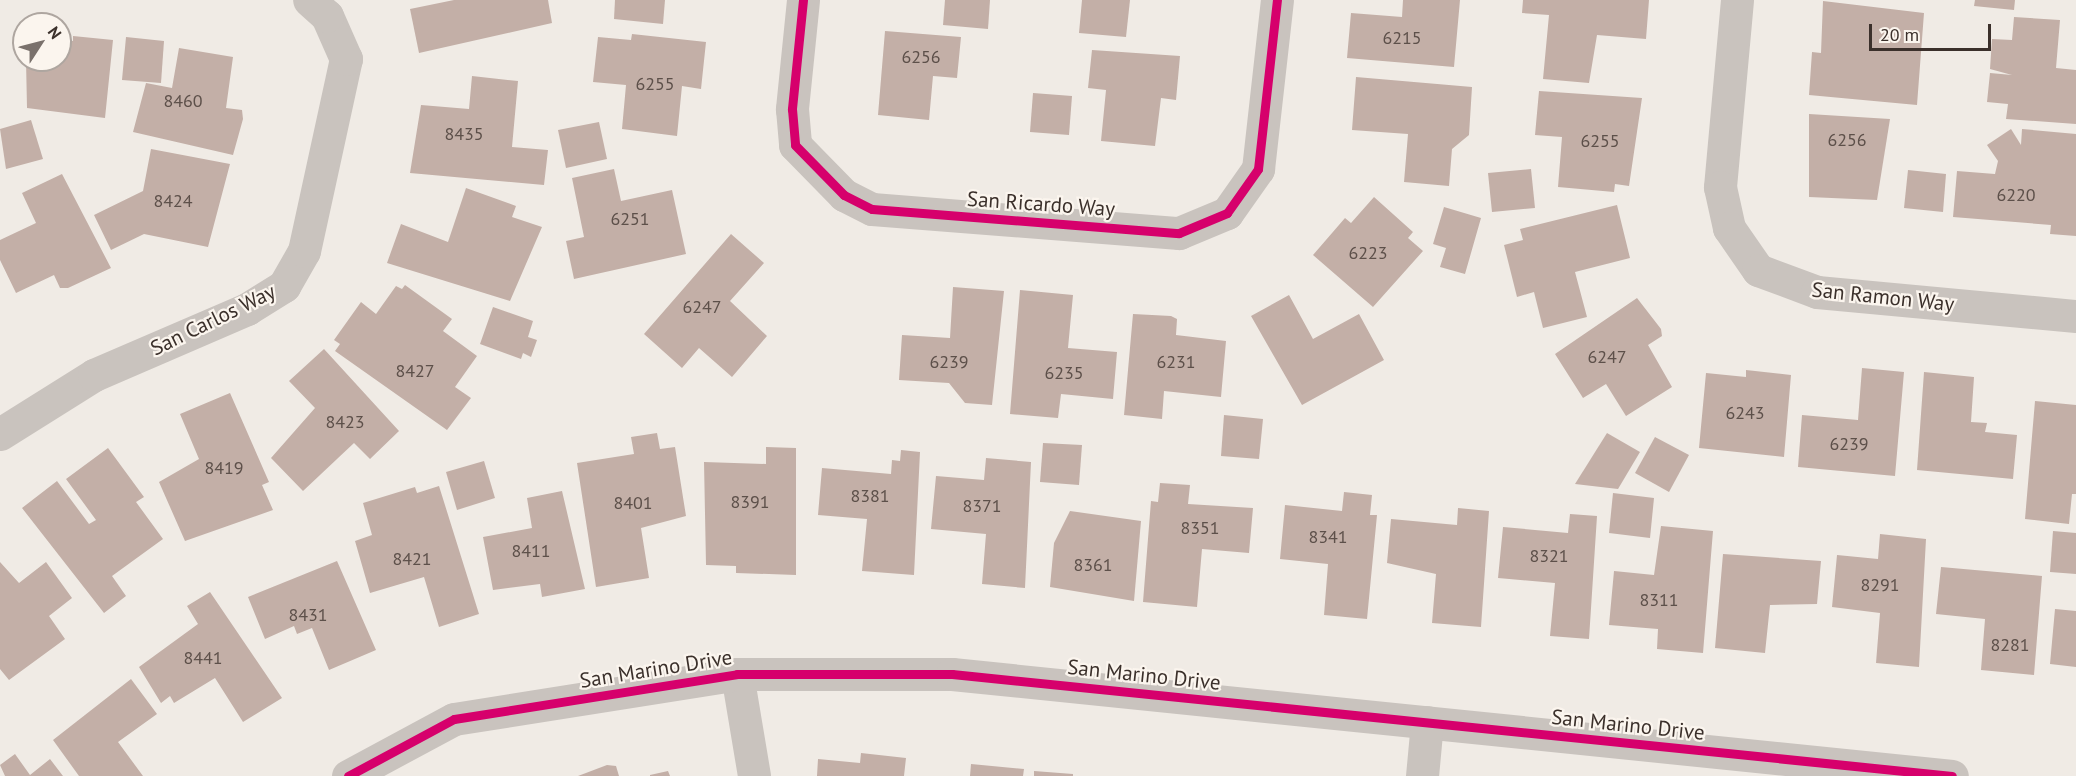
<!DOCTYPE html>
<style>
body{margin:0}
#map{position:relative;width:2076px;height:776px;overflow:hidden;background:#f0ebe5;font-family:"PT Sans",sans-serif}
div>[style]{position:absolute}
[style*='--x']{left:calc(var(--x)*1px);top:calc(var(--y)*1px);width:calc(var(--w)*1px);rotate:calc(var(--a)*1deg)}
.building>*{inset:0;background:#c3afa7}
.minor>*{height:33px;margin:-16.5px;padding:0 16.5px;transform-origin:16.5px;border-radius:16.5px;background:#c9c3be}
.cycleway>*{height:9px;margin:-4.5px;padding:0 4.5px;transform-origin:4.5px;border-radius:4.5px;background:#d6006c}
span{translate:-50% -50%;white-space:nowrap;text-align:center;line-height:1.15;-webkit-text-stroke:4.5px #fbf5ee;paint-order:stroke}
.number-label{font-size:18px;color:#5d504a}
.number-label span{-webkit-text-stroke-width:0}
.street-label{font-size:21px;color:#3b302b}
.north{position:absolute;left:12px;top:12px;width:60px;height:60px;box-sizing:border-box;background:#fbf5ee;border:2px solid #aea6a0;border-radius:50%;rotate:54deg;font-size:16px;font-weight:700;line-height:24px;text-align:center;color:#3b302b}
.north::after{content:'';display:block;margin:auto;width:21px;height:27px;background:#7a716c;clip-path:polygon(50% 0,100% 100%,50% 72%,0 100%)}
.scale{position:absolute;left:1869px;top:24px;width:122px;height:27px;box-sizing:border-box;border:3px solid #3b302b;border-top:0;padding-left:8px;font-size:18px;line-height:21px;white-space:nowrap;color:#3b302b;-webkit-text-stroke:4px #fbf5ee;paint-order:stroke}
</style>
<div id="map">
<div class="building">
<div style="clip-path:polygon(454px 0,548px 0,552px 23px,419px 53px,410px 9px)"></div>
<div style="clip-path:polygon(615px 0,665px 0,663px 24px,614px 19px)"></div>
<div style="clip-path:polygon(945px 0,990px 0,988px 29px,943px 25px)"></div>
<div style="clip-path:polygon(1082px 0,1130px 0,1126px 37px,1079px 33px)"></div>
<div style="clip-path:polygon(1403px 0,1460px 0,1454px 67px,1347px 58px,1351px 13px,1402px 17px)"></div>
<div style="clip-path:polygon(1523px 0,1649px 0,1646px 39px,1597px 35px,1589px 83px,1543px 79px,1549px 15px,1522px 13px)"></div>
<div style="clip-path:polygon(1975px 0,2015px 0,2014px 10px,1974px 6px)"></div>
<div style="clip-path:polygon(1823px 1px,1924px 13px,1917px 105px,1809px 95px,1812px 52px,1821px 53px)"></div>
<div style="clip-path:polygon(2014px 17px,2060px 20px,2056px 68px,2076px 70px,2076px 124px,2006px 119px,2008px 104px,1987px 102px,1990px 73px,2012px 75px,1990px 69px,1992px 39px,2012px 40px)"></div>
<div style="clip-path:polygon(885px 31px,961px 37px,957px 78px,933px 76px,929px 120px,878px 115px)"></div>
<div style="clip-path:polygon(632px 34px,706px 42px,701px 89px,682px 86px,677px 136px,622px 129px,626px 85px,593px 82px,598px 37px,631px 40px)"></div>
<div style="clip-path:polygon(73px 36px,113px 40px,105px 118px,27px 108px,26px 60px,60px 60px,60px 40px,73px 41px)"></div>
<div style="clip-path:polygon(126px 37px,164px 41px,161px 83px,122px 80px)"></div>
<div style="clip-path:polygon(179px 48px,233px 57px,226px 108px,242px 110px,243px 119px,233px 155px,133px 132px,146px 83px,172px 88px)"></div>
<div style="clip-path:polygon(1092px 50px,1180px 56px,1176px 100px,1161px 98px,1155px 146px,1101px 141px,1106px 90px,1088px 88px)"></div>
<div style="clip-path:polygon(472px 76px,518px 81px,512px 147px,548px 150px,544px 185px,410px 173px,421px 105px,469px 109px)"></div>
<div style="clip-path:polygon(1356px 77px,1472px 87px,1469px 135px,1452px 149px,1449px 186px,1404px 182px,1408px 134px,1352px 130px)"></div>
<div style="clip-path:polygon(1539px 91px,1642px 98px,1629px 186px,1615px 184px,1614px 192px,1558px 187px,1562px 137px,1535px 135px)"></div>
<div style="clip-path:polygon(1033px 93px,1072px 96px,1069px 135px,1030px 132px)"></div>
<div style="clip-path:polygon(1809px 114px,1890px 119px,1877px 200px,1809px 197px)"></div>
<div style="clip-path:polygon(31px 120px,43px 159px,6px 169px,0 129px)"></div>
<div style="clip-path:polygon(599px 122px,607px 159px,566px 168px,558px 130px)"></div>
<div style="clip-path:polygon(2011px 129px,2021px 145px,2022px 129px,2076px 134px,2076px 236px,2050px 234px,2051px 225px,1953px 217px,1957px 171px,1995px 174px,1998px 161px,1987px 145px)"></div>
<div style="clip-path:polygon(151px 149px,230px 164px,208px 247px,144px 234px,111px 250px,94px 215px,143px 191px)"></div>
<div style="clip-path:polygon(614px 169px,621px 201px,672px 190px,686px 254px,574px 279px,566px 241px,584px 237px,572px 178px)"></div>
<div style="clip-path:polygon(1531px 169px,1535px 208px,1492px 212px,1488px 173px)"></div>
<div style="clip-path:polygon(1908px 170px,1946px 174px,1943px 212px,1904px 208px)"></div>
<div style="clip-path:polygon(62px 174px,111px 268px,68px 288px,60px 288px,54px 275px,16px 293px,0 260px,0 240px,36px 223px,22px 193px)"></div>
<div style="clip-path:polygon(466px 188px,516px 206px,512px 217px,542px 227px,510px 301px,387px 263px,401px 224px,448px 242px)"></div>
<div style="clip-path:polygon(1374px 197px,1413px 232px,1408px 238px,1423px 251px,1373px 307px,1313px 255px,1345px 218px,1351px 223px)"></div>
<div style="clip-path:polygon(1617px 205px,1630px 258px,1575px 272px,1587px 317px,1543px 328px,1534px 292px,1517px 297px,1504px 245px,1523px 240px,1520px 229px)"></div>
<div style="clip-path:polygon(1444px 207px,1481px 218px,1465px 274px,1440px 267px,1446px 248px,1433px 244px)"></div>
<div style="clip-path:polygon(731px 234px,764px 263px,730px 301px,767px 336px,732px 377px,699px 348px,682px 368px,644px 334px)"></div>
<div style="clip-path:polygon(405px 285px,452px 319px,443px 331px,477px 356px,455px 387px,471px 398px,447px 430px,335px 351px,340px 344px,334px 340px,361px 302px,376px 314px,396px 286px,402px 289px)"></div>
<div style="clip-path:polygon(953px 287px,1004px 291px,992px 405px,965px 403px,949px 383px,899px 380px,902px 335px,950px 338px)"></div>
<div style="clip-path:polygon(1020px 290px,1073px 295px,1068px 348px,1117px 352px,1113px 399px,1061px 394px,1058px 418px,1010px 414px)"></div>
<div style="clip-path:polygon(1289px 295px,1313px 339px,1359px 314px,1384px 360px,1302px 405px,1251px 316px)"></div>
<div style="clip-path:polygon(1637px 298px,1661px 329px,1662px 336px,1648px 345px,1672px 387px,1626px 416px,1606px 384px,1583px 398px,1555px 354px)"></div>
<div style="clip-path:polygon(493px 307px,533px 321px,528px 337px,537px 340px,531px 357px,523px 353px,521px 359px,480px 344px)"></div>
<div style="clip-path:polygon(1133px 314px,1171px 316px,1177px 319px,1176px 335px,1226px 341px,1221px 397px,1164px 391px,1162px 419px,1124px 415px)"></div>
<div style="clip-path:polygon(324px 349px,399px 431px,370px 459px,354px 443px,303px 491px,271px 458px,315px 408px,289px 381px)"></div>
<div style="clip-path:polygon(1862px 368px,1904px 372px,1895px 476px,1798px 467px,1802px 415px,1858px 420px)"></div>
<div style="clip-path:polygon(1746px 370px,1791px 375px,1784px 457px,1699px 448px,1706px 373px,1746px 377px)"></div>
<div style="clip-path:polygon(1924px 372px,1974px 377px,1971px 422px,1987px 423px,1985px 432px,2017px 435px,2013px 479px,1917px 470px)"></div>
<div style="clip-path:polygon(230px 393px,269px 482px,262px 485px,273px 510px,185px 541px,159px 482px,199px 459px,180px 414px)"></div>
<div style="clip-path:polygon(2035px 401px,2076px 405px,2076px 494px,2072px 494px,2069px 524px,2025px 519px)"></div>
<div style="clip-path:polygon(1224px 415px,1263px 419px,1259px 459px,1221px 456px)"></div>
<div style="clip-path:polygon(657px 433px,660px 449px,675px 447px,686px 516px,641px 528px,649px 578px,596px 587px,577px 463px,634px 454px,631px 437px)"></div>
<div style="clip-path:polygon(1607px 433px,1640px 452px,1618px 489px,1575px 484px)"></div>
<div style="clip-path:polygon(1655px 437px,1689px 455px,1669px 492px,1635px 473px)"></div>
<div style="clip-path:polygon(1043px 443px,1082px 445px,1079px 485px,1040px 482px)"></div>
<div style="clip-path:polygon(766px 447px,796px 448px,796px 575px,736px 573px,736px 566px,706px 565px,704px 462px,766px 464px)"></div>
<div style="clip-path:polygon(108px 448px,144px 497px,136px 502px,163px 539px,112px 576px,126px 596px,104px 613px,22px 508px,57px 481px,89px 524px,96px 520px,66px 479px)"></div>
<div style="clip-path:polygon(901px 450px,920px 452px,914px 575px,862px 571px,867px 519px,818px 515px,822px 468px,891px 474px,892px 460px,900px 461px)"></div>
<div style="clip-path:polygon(986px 458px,1031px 462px,1025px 588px,982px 584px,986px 534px,931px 529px,936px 476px,984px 480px)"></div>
<div style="clip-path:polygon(484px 461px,495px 498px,457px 510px,446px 472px)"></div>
<div style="clip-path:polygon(1160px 483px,1190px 485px,1188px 504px,1253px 508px,1249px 553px,1202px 549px,1197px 607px,1143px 602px,1151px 501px,1158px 502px)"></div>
<div style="clip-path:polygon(439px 486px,479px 614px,439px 627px,424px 577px,370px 593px,355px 541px,372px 535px,363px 503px,415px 487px,417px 493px)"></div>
<div style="clip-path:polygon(562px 491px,585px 589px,542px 597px,540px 584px,493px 590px,483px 537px,532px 528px,527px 498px)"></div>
<div style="clip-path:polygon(1344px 492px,1372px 495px,1370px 515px,1377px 515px,1367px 619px,1324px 615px,1328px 564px,1280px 559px,1285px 505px,1342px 511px)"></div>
<div style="clip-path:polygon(1613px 493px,1654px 498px,1650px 538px,1609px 533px)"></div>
<div style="clip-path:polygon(1458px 508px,1489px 511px,1481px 627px,1432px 623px,1436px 574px,1387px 563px,1391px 519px,1457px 525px)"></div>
<div style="clip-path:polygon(1070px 511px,1141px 521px,1134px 601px,1050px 587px,1054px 543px)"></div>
<div style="clip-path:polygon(1570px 514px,1597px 516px,1589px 639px,1550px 636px,1555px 583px,1498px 578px,1503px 527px,1568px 533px)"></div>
<div style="clip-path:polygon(1661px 526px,1713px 531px,1703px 653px,1657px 649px,1658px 629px,1609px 625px,1614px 571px,1654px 575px)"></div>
<div style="clip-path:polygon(2053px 531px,2076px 533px,2076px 574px,2050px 572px)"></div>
<div style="clip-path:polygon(1880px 534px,1926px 539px,1919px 667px,1876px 663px,1880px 613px,1832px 607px,1837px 555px,1878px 559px)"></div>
<div style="clip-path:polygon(1723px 554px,1821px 561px,1817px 604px,1770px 605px,1765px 653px,1715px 648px)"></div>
<div style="clip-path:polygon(337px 561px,376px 650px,329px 670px,312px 628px,297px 634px,294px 626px,265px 639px,248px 597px)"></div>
<div style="clip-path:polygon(0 562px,19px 583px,46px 562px,72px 598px,49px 616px,65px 639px,9px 680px,0 669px)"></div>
<div style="clip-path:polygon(1941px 567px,2042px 576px,2034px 675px,1981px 670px,1985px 619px,1936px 614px)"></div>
<div style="clip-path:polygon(210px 592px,282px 698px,243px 722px,215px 678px,174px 703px,170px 696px,161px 703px,139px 667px,198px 624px,187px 606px)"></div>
<div style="clip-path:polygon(2055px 609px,2076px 611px,2076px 667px,2050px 664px)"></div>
<div style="clip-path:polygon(131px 679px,157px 714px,118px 742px,143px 776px,79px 776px,53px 740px)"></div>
<div style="clip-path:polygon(861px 753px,906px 758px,904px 776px,817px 776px,818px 759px,860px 763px)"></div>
<div style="clip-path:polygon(15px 754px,30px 775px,50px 759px,63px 776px,5px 776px,0 765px)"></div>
<div style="clip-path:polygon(971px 764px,1024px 769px,1023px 776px,970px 776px)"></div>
<div style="clip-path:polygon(607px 765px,616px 766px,619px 776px,578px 776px)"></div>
<div style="clip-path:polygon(668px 771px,670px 776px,650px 776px,650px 775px)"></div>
<div style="clip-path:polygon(1034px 771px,1073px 774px,1073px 776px,1034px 776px)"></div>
</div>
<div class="minor">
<div style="--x:803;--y:0;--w:110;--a:95.8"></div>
<div style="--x:792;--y:109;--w:36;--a:85"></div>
<div style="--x:795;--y:145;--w:70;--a:45.6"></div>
<div style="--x:844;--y:195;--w:31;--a:27"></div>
<div style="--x:872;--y:209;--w:308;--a:4.5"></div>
<div style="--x:1179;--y:233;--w:52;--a:-22.6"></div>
<div style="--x:1227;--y:213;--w:54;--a:-54.8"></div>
<div style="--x:1258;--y:169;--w:170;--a:-83.6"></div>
<div style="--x:1737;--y:0;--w:188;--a:95.2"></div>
<div style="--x:1720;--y:187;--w:42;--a:77.6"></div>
<div style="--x:1729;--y:228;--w:51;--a:55.4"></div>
<div style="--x:1758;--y:270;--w:63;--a:20.4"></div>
<div style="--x:1817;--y:292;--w:260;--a:5.3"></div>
<div style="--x:0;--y:434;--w:111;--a:-32.1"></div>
<div style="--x:94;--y:375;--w:167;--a:-23.3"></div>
<div style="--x:247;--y:309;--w:44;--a:-31.9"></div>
<div style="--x:284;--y:286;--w:40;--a:-60.3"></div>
<div style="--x:304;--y:251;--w:197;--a:-77.7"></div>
<div style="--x:346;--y:59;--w:47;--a:-113.8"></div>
<div style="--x:327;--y:16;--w:24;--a:-138"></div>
<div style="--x:737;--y:674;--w:103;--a:80.5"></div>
<div style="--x:348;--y:776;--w:120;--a:-28.3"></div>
<div style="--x:454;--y:719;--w:287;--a:-9"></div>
<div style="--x:737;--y:674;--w:215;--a:0"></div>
<div style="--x:952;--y:674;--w:1005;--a:5.82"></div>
<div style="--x:1422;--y:776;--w:54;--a:-84.7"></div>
</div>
<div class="cycleway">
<div style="--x:803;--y:0;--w:110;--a:95.8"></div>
<div style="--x:792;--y:109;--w:36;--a:85"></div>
<div style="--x:795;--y:145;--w:70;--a:45.6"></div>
<div style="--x:844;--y:195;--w:31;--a:27"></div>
<div style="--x:872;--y:209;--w:308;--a:4.5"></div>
<div style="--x:1179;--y:233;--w:52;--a:-22.6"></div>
<div style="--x:1227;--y:213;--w:54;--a:-54.8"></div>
<div style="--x:1258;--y:169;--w:170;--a:-83.6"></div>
<div style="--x:348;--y:776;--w:120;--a:-28.3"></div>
<div style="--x:454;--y:719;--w:287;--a:-9"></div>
<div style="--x:737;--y:674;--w:215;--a:0"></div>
<div style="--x:952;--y:674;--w:1005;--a:5.82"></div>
</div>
<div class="number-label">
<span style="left:1402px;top:38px">6215</span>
<span style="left:921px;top:57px">6256</span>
<span style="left:655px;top:84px">6255</span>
<span style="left:183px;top:101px">8460</span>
<span style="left:464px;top:134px">8435</span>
<span style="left:1847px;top:140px">6256</span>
<span style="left:1600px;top:141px">6255</span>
<span style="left:2016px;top:195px">6220</span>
<span style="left:173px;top:201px">8424</span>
<span style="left:630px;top:219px">6251</span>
<span style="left:1368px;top:253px">6223</span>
<span style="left:702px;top:307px">6247</span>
<span style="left:1607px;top:357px">6247</span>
<span style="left:949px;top:362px">6239</span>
<span style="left:1176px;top:362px">6231</span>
<span style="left:415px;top:371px">8427</span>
<span style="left:1064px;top:373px">6235</span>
<span style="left:1745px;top:413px">6243</span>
<span style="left:345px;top:422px">8423</span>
<span style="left:1849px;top:444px">6239</span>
<span style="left:224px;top:468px">8419</span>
<span style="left:870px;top:496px">8381</span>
<span style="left:750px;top:502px">8391</span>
<span style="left:633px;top:503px">8401</span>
<span style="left:982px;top:506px">8371</span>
<span style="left:1200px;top:528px">8351</span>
<span style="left:1328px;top:537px">8341</span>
<span style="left:531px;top:551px">8411</span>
<span style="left:1549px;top:556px">8321</span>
<span style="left:412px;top:559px">8421</span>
<span style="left:1093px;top:565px">8361</span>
<span style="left:1880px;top:585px">8291</span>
<span style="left:1659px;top:600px">8311</span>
<span style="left:308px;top:615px">8431</span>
<span style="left:2010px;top:645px">8281</span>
<span style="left:203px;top:658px">8441</span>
</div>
<div class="street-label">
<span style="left:1041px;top:204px;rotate:4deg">San Ricardo Way</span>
<span style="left:1883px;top:297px;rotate:6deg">San Ramon Way</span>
<span style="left:213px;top:320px;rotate:-26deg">San Carlos Way</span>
<span style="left:656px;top:669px;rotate:-9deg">San Marino Drive</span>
<span style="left:1144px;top:675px;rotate:6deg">San Marino Drive</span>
<span style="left:1628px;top:725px;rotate:6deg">San Marino Drive</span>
</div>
<div class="north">N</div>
<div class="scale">20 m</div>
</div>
